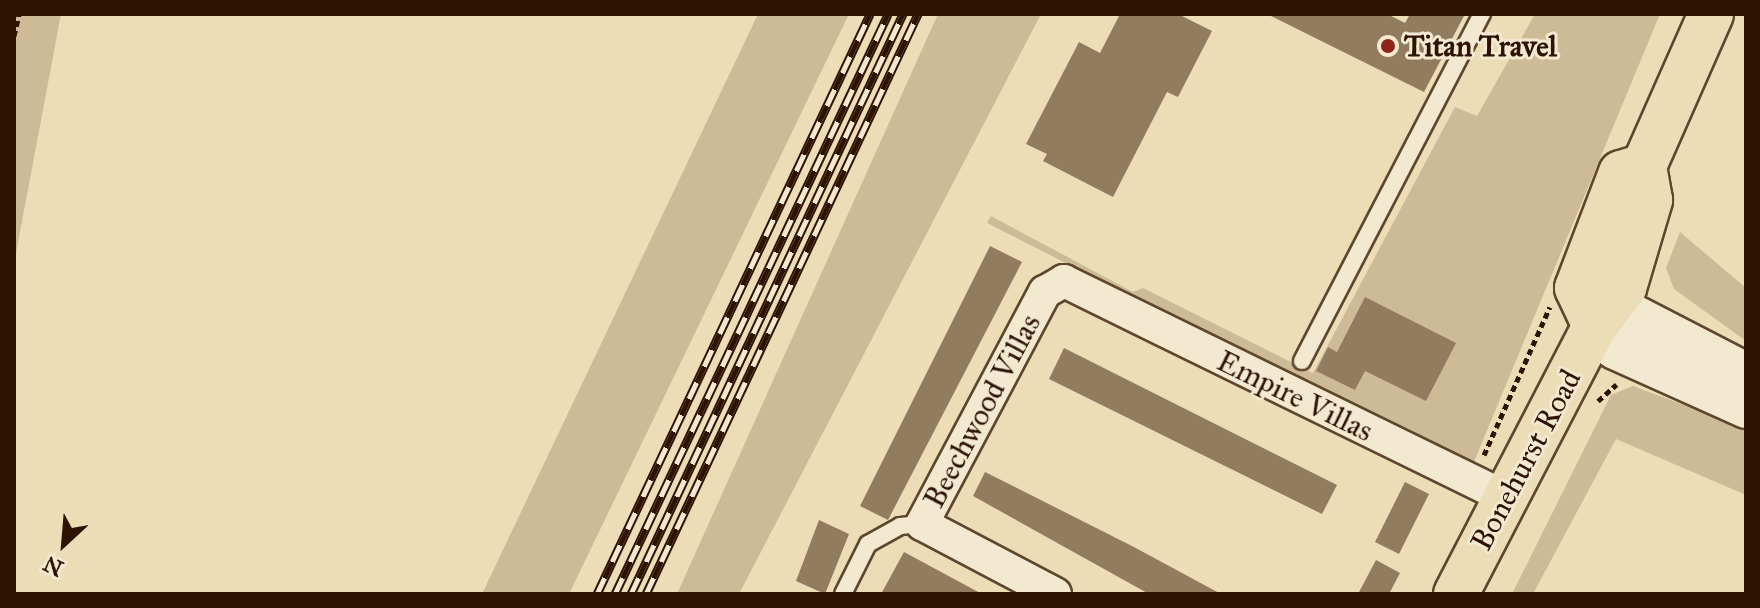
<!DOCTYPE html>
<style>
body{margin:0}
#map{position:relative;width:1760px;height:608px;overflow:hidden;background:#edddb6;font-family:"IM FELL Great Primer",serif}
div>[style]{position:absolute}
[style*='--x']{left:calc(var(--x)*1px);top:calc(var(--y)*1px);width:calc(var(--w)*1px);rotate:calc(var(--a)*1deg)}
.green>*{inset:0;background:#cdbb97}
.building>*{inset:0;background:#917c60}
.path>*{height:5px;margin-top:-2.5px;transform-origin:0;background:repeating-linear-gradient(90deg,#2e1302 0 6px,transparent 0 10px)}
.roads{filter:drop-shadow(2px 0 #5e462f) drop-shadow(-2px 0 #5e462f) drop-shadow(0 2px #5e462f) drop-shadow(0 -2px #5e462f)}
.service>*{height:16px;margin:-8px;padding:0 8px;transform-origin:8px;border-radius:8px;background:#f3e9d0}
.minor>*{height:32px;margin:-16px;padding:0 16px;transform-origin:16px;border-radius:16px;background:#f3e9d0}
.tertiary>*{height:40px;margin:-20px;padding:0 20px;transform-origin:20px;border-radius:20px;background:#f3e9d0}
.primary>*{height:44px;margin:-22px;padding:0 22px;transform-origin:22px;border-radius:22px;background:#edddb6}
.rail>*{height:9px;margin-top:-4.5px;transform-origin:0;background:repeating-linear-gradient(90deg,#f3e9d0 0 18px,#2e1302 0 36px);box-sizing:border-box;border-block:2px solid #2e1302}
.dots>*{width:22px;height:22px;translate:-50% -50%;box-sizing:border-box;border:4px solid #f3e9d0;border-radius:50%}
span{translate:-50% -50%;white-space:nowrap;text-align:center;line-height:1.15;-webkit-text-stroke:6px #f3e9d0;paint-order:stroke}
.poi-label{font-size:30px;color:#2e1302;font-weight:700}
.left{translate:0 -50%;text-align:left}
.street-label{font-size:30px;color:#2e1302}
.frame{position:absolute;inset:0;border:16px solid #2e1302;pointer-events:none}
.north{position:absolute;left:24px;top:504px;width:80px;height:80px;-webkit-text-stroke:6px #f3e9d0;paint-order:stroke;rotate:206deg;font-size:22px;font-weight:700;line-height:32px;text-align:center;color:#2e1302}
.north::after{content:'';display:block;margin:auto;width:28px;height:36px;background:#2e1302;clip-path:polygon(50% 0,100% 100%,50% 72%,0 100%)}
</style>
<div id="map">
<div class="green">
<div style="clip-path:polygon(14px 14px,61px 14px,14px 264px)"></div>
<div style="clip-path:polygon(758px 14px,849px 14px,569px 594px,482px 594px)"></div>
<div style="clip-path:polygon(938px 14px,1041px 14px,739px 594px,677px 594px)"></div>
<div style="clip-path:polygon(1535px 14px,1660px 14px,1471px 469px,987px 223px,991px 216px,1133px 292px,1143px 288px,1313px 373px,1455px 107px,1477px 116px)"></div>
<div style="clip-path:polygon(1680px 232px,1746px 288px,1746px 341px,1674px 289px,1666px 268px)"></div>
<div style="clip-path:polygon(1633px 386px,1746px 428px,1746px 495px,1616px 439px,1533px 594px,1512px 594px,1611px 395px)"></div>
</div>
<div class="building">
<div style="clip-path:polygon(1120px 14px,1178px 14px,1212px 31px,1178px 97px,1167px 92px,1113px 197px,1043px 161px,1047px 154px,1026px 144px,1079px 42px,1100px 53px)"></div>
<div style="clip-path:polygon(1267px 14px,1387px 14px,1405px 23px,1410px 14px,1465px 14px,1424px 92px)"></div>
<div style="clip-path:polygon(990px 246px,1022px 262px,888px 520px,860px 506px)"></div>
<div style="clip-path:polygon(1365px 297px,1456px 343px,1426px 401px,1365px 371px,1355px 390px,1316px 371px,1328px 347px,1337px 352px)"></div>
<div style="clip-path:polygon(1064px 348px,1337px 485px,1322px 514px,1049px 379px)"></div>
<div style="clip-path:polygon(985px 472px,1132px 546px,1221px 594px,1149px 594px,973px 496px)"></div>
<div style="clip-path:polygon(1405px 482px,1429px 494px,1399px 554px,1375px 542px)"></div>
<div style="clip-path:polygon(819px 520px,849px 534px,825px 594px,796px 581px)"></div>
<div style="clip-path:polygon(904px 552px,982px 594px,881px 594px)"></div>
<div style="clip-path:polygon(1376px 560px,1400px 573px,1389px 594px,1358px 594px)"></div>
</div>
<div class="path">
<div style="--x:14;--y:36;--w:23;--a:-77"></div>
<div style="--x:1598;--y:401;--w:25;--a:-42"></div>
<div style="--x:1484;--y:455;--w:162;--a:-66"></div>
</div>
<div class="roads">
<div class="service">
<div style="--x:1302;--y:361;--w:391;--a:-62.6"></div>
<div style="--x:843;--y:594;--w:56;--a:-63.4"></div>
<div style="--x:868;--y:544;--w:37;--a:-29"></div>
<div style="--x:900;--y:526;--w:22;--a:-5"></div>
</div>
<div class="minor">
<div style="--x:1055;--y:594;--w:150;--a:-152.2"></div>
<div style="--x:922;--y:524;--w:263;--a:-62.1"></div>
<div style="--x:1045;--y:292;--w:22;--a:-30"></div>
<div style="--x:1064;--y:281;--w:492;--a:26.1"></div>
</div>
<div class="tertiary">
<div style="--x:1746;--y:373;--w:135;--a:-152.7"></div>
<div style="--x:1626;--y:311;--w:34;--a:154"></div>
<div style="--x:1595;--y:326;--w:30;--a:49"></div>
<div style="--x:1615;--y:349;--w:144;--a:24.2"></div>
</div>
<div class="primary">
<div style="--x:1595;--y:326;--w:42;--a:-115.3"></div>
<div style="--x:1577;--y:288;--w:123;--a:-69.1"></div>
<div style="--x:1621;--y:173;--w:24;--a:-17"></div>
<div style="--x:1456;--y:594;--w:302;--a:-62.6"></div>
<div style="--x:1595;--y:326;--w:48;--a:-52.7"></div>
<div style="--x:1624;--y:288;--w:92;--a:-73.5"></div>
<div style="--x:1650;--y:200;--w:35;--a:-100"></div>
<div style="--x:1644;--y:166;--w:166;--a:-66.2"></div>
</div>
</div>
<div class="rail">
<div style="--x:597;--y:594;--w:641;--a:-64.79"></div>
<div style="--x:615;--y:594;--w:641;--a:-64.79"></div>
<div style="--x:631;--y:594;--w:641;--a:-64.88"></div>
<div style="--x:646;--y:594;--w:641;--a:-64.88"></div>
</div>
<div class="dots">
<div style="left:1388px;top:46px;background:#8f2418"></div>
</div>
<div class="poi-label">
<span class="left" style="left:1404px;top:46px">Titan Travel</span>
</div>
<div class="street-label">
<span style="left:1295px;top:396px;rotate:26deg">Empire Villas</span>
<span style="left:982px;top:411px;rotate:-62deg">Beechwood Villas</span>
<span style="left:1526px;top:460px;rotate:-62deg">Bonehurst Road</span>
</div>
<div class="frame"></div>
<div class="north">N</div>
</div>
